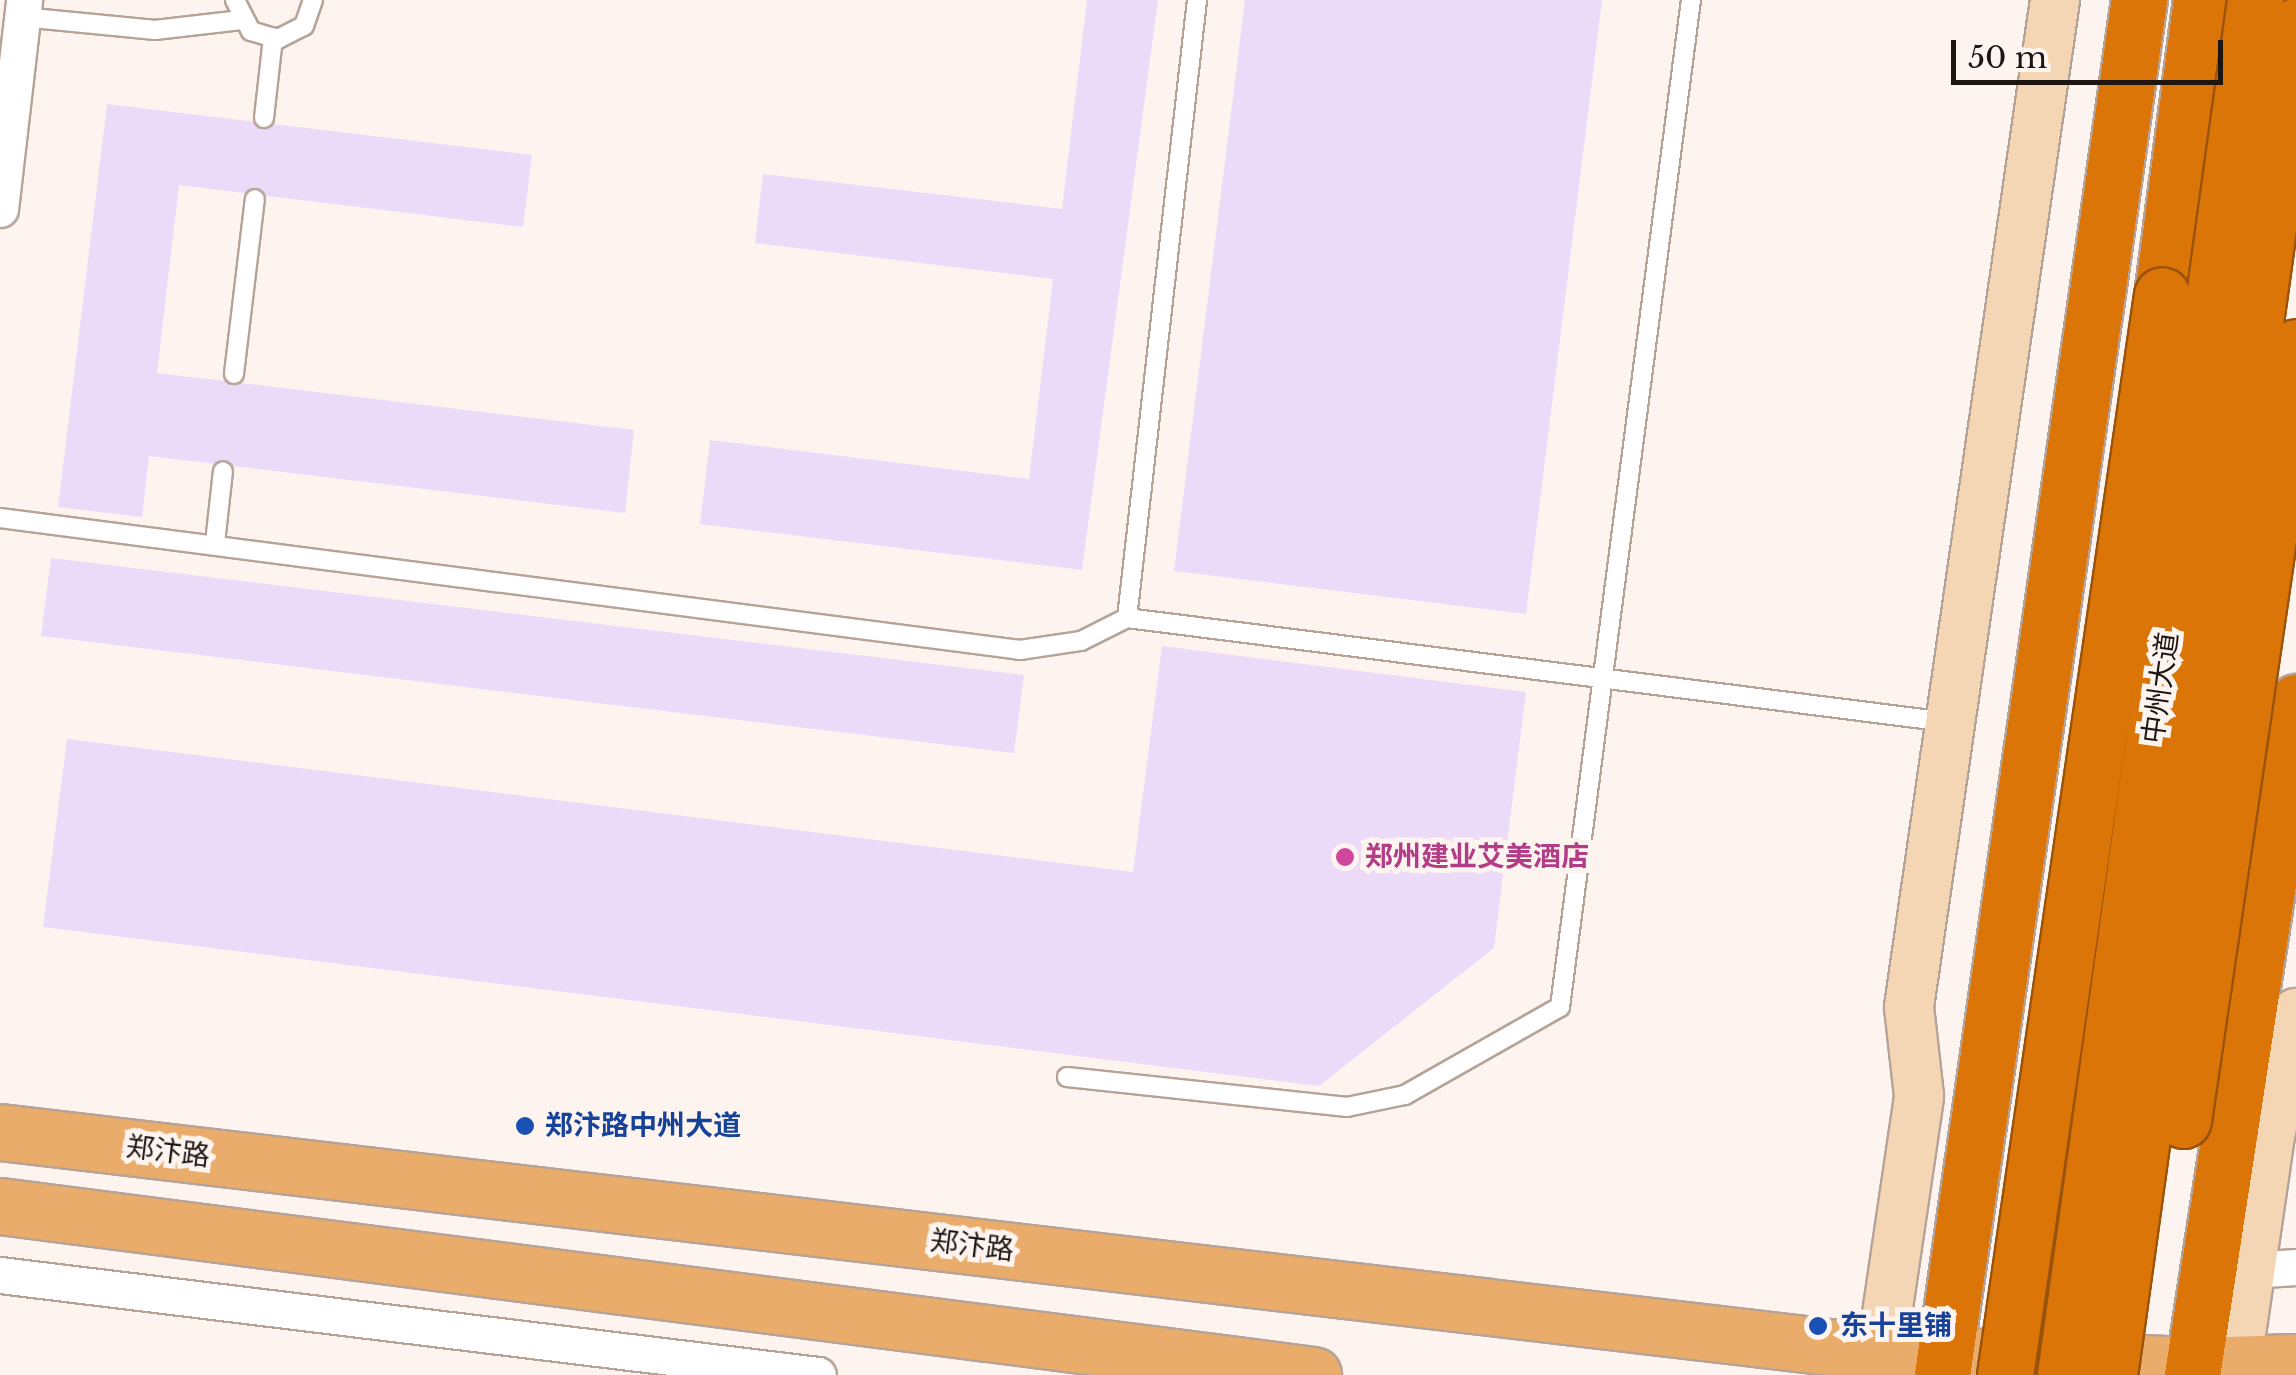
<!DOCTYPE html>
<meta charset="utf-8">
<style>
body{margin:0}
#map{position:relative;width:2296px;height:1375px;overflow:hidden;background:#fdf4f0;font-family:"Libre Baskerville","Noto Sans SC",serif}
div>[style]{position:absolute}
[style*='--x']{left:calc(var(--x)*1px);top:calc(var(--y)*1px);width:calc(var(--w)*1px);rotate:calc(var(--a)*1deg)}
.building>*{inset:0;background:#ecdaf9}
.roads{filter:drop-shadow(2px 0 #b6a398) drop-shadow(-2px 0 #b6a398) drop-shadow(0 2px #b6a398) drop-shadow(0 -2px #b6a398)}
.lane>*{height:18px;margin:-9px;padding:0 9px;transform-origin:9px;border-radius:9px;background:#fff}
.street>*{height:35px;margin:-17.5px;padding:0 17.5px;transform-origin:17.5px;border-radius:17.5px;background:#fff}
.secondary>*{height:48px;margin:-24px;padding:0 24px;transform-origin:24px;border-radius:24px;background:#f4d6b5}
.primary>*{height:55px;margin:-27.5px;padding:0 27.5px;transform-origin:27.5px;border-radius:27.5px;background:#eaac6b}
.highway>*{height:55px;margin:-27.5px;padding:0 27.5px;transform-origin:27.5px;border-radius:27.5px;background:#dc7508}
.bridges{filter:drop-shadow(2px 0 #99530b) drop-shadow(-2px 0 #99530b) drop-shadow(0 2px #99530b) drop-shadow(0 -2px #99530b)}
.highway-bridge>*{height:55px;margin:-27.5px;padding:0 27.5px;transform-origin:27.5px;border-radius:27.5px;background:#dc7508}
.dots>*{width:28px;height:28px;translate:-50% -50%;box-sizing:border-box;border:5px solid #fdf4f0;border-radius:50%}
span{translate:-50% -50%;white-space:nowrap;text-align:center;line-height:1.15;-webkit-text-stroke:10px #fdf4f0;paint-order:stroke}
.street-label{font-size:28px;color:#1c1511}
.hotel-label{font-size:28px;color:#b23c85;font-weight:700}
.left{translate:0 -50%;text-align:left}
.transit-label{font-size:28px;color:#164399;font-weight:700}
.scale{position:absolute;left:1951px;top:40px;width:272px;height:45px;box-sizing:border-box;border:5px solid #1c1511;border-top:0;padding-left:12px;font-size:30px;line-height:35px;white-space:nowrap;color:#1c1511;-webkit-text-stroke:8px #fdf4f0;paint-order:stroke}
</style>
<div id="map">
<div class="building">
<div style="clip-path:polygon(1087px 0,1158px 0,1082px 570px,700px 524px,710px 440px,1029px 479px,1053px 279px,755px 243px,763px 174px,1062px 209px)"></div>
<div style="clip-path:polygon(1245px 0,1602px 0,1526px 614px,1174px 571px)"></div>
<div style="clip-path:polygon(107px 104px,532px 155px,523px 227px,179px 185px,157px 373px,634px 430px,625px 513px,149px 456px,142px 517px,58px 507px)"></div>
<div style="clip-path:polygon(51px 558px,1024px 675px,1014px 753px,41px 636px)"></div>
<div style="clip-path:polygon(1162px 646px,1526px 692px,1494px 948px,1319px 1086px,43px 927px,67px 739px,1133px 872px)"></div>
</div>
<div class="roads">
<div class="lane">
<div style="--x:235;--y:0;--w:35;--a:63"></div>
<div style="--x:251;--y:31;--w:28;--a:17"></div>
<div style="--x:278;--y:39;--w:29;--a:-27"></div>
<div style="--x:304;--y:26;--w:28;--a:-71"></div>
<div style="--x:1197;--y:0;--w:622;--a:96.46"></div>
<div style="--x:1127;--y:618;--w:827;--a:7.23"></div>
<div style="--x:22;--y:17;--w:134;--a:5.6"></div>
<div style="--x:155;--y:30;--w:87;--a:-6.6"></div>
<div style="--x:264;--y:118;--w:81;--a:-83.6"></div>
<div style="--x:234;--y:374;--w:176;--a:-83.2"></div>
<div style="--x:0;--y:518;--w:1029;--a:7.37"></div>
<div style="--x:1020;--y:650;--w:62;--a:-8.4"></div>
<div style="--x:1081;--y:641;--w:51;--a:-26.6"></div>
<div style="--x:215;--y:543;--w:72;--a:-83.7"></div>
<div style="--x:1067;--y:1077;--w:282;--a:6.1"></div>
<div style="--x:1347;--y:1107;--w:59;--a:-11.7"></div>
<div style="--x:1405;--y:1095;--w:178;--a:-29.6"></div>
<div style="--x:1560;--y:1007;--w:1015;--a:-82.59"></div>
</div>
<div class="street">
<div style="--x:0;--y:209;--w:210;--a:-83.4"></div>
<div style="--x:2249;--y:1270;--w:47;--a:-3.7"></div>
<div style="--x:0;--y:1275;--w:824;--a:6.97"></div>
</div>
<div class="secondary">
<div style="--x:1878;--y:1375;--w:282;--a:-81.6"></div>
<div style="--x:1919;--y:1096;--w:90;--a:-96.4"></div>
<div style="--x:1909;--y:1007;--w:1018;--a:-81.75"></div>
<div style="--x:2235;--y:1375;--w:236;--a:-81.7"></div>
<div style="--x:2269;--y:1141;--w:131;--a:-78.1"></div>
</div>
<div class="primary">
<div style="--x:0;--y:1132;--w:1894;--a:6.7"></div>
<div style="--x:1881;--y:1353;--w:312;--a:2.2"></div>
<div style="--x:2193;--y:1365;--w:103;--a:-1.7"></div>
<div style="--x:0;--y:1206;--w:1324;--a:7.33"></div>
</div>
<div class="highway">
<div style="--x:2162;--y:295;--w:298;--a:-82.5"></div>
<div style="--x:1942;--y:1375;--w:1389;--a:-81.85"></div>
<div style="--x:2192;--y:1375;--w:681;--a:-81.22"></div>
</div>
</div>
<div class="bridges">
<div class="highway-bridge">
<div style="--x:2183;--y:1120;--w:781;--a:-81.68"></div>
<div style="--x:2005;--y:1375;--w:1091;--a:-81.73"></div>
<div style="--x:2065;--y:1375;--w:1388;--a:-82.13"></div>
<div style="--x:2109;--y:1375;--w:1362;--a:-82.11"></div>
</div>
</div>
<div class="dots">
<div style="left:1345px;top:857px;background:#d1479c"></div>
<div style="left:525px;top:1126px;background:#1a4fb4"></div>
<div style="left:1818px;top:1326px;background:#1a4fb4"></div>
</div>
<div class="street-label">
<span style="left:2161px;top:688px;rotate:-82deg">中州大道</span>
<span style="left:168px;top:1152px;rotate:7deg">郑汴路</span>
<span style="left:972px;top:1246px;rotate:7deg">郑汴路</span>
</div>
<div class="hotel-label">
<span class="left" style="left:1365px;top:857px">郑州建业艾美酒店</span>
</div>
<div class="transit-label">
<span class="left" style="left:545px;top:1126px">郑汴路中州大道</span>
<span class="left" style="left:1840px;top:1326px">东十里铺</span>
</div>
<div class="scale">50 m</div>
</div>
